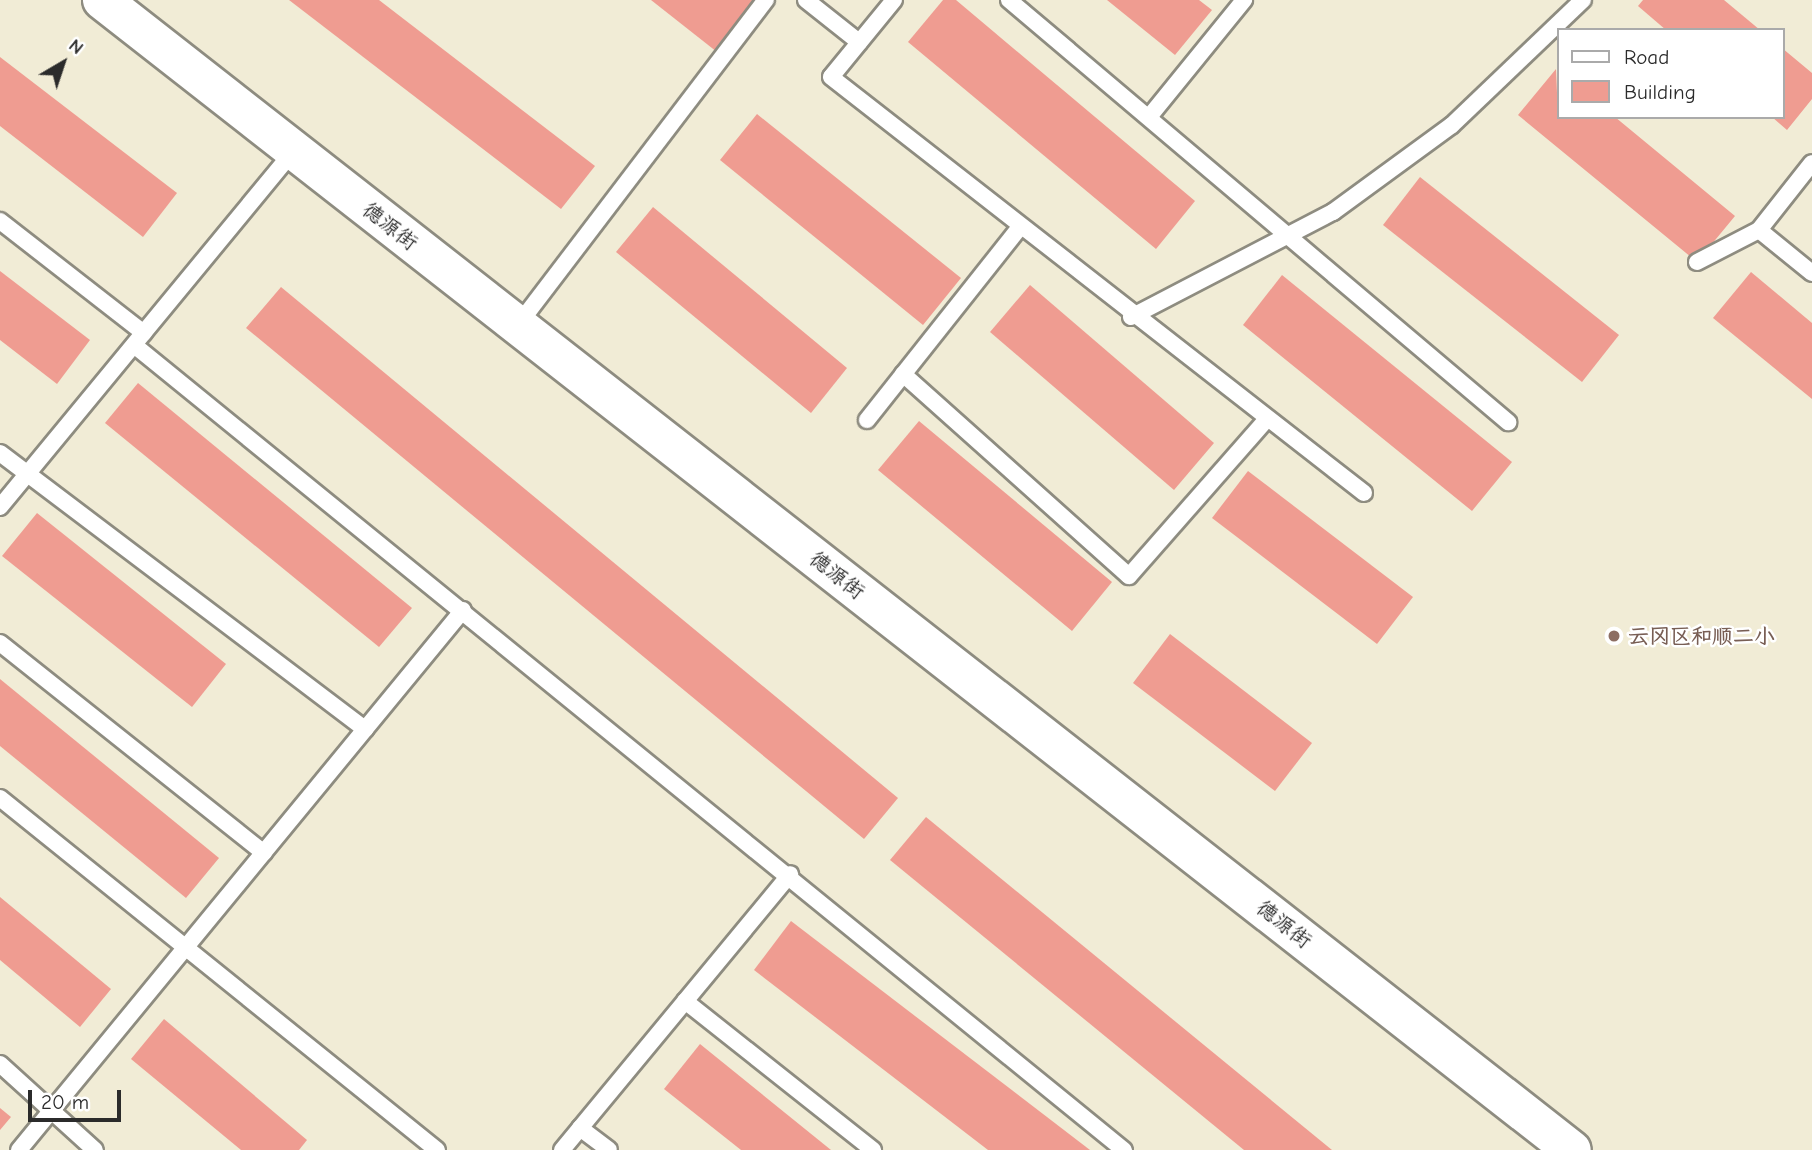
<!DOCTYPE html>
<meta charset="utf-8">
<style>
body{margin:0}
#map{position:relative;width:1812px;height:1150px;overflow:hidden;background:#f1ecd6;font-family:"Comic Neue","LXGW WenKai TC",sans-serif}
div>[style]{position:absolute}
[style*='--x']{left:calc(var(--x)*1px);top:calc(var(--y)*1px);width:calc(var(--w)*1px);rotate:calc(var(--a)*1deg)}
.building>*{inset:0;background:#ef9c91}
.roads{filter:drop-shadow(2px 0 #8e8c80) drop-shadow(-2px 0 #8e8c80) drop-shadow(0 2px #8e8c80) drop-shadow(0 -2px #8e8c80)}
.service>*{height:16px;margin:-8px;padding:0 8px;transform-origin:8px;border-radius:8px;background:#fff}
.tertiary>*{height:38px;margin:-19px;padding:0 19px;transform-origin:19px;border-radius:19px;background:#fff}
.dots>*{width:19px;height:19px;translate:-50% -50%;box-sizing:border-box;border:4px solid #fff;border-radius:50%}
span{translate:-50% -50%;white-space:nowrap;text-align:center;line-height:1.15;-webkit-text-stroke:5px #fff;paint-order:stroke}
.street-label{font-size:21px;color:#2b2b2b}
.education-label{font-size:21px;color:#785e54;font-weight:700}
.left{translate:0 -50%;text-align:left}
.legend{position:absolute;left:1557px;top:28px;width:228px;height:91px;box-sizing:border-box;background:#fff;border:2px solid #aaa;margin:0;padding:9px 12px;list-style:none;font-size:21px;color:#2b2b2b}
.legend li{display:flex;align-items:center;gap:14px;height:35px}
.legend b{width:35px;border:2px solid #aaa}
.north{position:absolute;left:28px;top:28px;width:70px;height:70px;-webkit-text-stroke:5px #fff;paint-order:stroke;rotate:39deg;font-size:19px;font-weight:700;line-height:28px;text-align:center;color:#2b2b2b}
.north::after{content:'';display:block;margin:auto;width:24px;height:32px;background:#2b2b2b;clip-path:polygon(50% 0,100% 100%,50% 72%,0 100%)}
.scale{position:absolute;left:28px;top:1090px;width:93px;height:32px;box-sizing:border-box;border:4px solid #2b2b2b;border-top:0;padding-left:9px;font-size:21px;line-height:24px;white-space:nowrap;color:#2b2b2b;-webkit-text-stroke:5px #fff;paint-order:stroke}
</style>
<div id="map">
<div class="building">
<div style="clip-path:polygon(289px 0,379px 0,595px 166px,561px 209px)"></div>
<div style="clip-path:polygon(651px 0,752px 0,756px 3px,717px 52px)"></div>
<div style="clip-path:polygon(943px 0,956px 0,1195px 201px,1156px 249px,908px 42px)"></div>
<div style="clip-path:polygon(1107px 0,1199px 0,1212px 10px,1175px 55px)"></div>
<div style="clip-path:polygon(1643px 0,1724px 0,1760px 30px,1666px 30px,1638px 6px)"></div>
<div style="clip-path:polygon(1782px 48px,1812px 73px,1812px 99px,1787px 130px,1772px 117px,1782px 117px)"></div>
<div style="clip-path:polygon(0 57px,177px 193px,143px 237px,0 126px)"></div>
<div style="clip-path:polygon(1556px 69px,1558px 117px,1615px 117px,1735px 216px,1697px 262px,1518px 115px)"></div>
<div style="clip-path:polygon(757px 114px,961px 278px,923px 325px,720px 160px)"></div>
<div style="clip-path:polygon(1420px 177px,1619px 335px,1582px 382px,1383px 225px)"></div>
<div style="clip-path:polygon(653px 207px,847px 368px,811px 413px,616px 252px)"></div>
<div style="clip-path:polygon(0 271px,90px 340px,57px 384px,0 340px)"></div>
<div style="clip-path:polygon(1751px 272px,1812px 323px,1812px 399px,1713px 318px)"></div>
<div style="clip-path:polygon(1282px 275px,1512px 462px,1472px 511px,1243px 325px)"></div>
<div style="clip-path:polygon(1030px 285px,1214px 443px,1174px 490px,990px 332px)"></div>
<div style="clip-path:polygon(281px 287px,898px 798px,864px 839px,246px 328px)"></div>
<div style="clip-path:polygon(138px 383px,412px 608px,379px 647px,105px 423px)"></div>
<div style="clip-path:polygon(919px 421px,1112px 582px,1072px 631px,878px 470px)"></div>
<div style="clip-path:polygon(1248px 471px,1413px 597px,1377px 644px,1212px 518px)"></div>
<div style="clip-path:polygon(37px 513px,226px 664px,192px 707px,2px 556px)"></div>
<div style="clip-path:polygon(1170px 634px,1312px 743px,1275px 791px,1133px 683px)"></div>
<div style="clip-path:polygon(0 679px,219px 858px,186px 898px,0 746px)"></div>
<div style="clip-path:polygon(926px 817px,1332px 1150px,1244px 1150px,890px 860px)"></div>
<div style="clip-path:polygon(0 897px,111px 989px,80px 1027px,0 960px)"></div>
<div style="clip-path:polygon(791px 921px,1090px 1150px,988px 1150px,754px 970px)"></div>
<div style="clip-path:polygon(164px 1019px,307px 1140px,299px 1150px,241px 1150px,131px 1059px)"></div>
<div style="clip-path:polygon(700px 1044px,831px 1150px,741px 1150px,664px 1089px)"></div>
<div style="clip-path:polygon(0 1108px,11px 1117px,0 1130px)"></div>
</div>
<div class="roads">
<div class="service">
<div style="--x:806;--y:0;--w:68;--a:38.4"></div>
<div style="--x:894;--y:0;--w:99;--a:129.3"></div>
<div style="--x:831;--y:77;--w:676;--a:37.97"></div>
<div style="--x:1009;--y:0;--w:654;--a:40.22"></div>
<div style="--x:1149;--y:117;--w:151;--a:-50.9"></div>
<div style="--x:0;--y:221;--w:182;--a:37.9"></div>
<div style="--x:1759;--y:230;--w:68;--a:39.1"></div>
<div style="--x:1697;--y:262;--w:70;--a:-27.3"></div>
<div style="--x:1759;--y:230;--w:85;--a:-51.7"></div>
<div style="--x:1131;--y:317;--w:228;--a:-27.5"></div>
<div style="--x:1333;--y:212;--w:147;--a:-36.2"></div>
<div style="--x:1452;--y:125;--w:181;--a:-43.7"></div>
<div style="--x:518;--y:325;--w:409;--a:-52.7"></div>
<div style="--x:134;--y:345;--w:1276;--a:39.12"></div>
<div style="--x:903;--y:374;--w:303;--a:41.8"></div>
<div style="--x:1129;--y:576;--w:209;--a:-48.7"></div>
<div style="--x:867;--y:420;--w:245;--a:-51.6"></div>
<div style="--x:0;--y:453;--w:458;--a:37.1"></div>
<div style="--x:0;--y:507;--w:462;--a:-50.5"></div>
<div style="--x:0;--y:643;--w:337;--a:38.5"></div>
<div style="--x:0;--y:798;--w:561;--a:38.85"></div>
<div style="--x:685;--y:1001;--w:240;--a:38.4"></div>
<div style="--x:0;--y:1064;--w:128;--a:42.2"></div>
<div style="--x:580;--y:1128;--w:36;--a:37"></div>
<div style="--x:19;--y:1150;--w:699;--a:-50.57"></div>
<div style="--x:562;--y:1150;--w:358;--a:-50.4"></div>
</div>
<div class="tertiary">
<div style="--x:102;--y:0;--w:1866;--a:38.04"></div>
</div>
</div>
<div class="dots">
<div style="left:1614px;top:636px;background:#8d6e63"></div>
</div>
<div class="street-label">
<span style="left:390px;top:226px;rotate:38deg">德源街</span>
<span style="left:837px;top:575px;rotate:38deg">德源街</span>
<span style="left:1284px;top:924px;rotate:38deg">德源街</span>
</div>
<div class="education-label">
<span class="left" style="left:1628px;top:636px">云冈区和顺二小</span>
</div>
<ul class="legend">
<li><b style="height:9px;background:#fff"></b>Road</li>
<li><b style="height:19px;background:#ef9c91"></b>Building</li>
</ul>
<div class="north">N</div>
<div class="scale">20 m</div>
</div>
